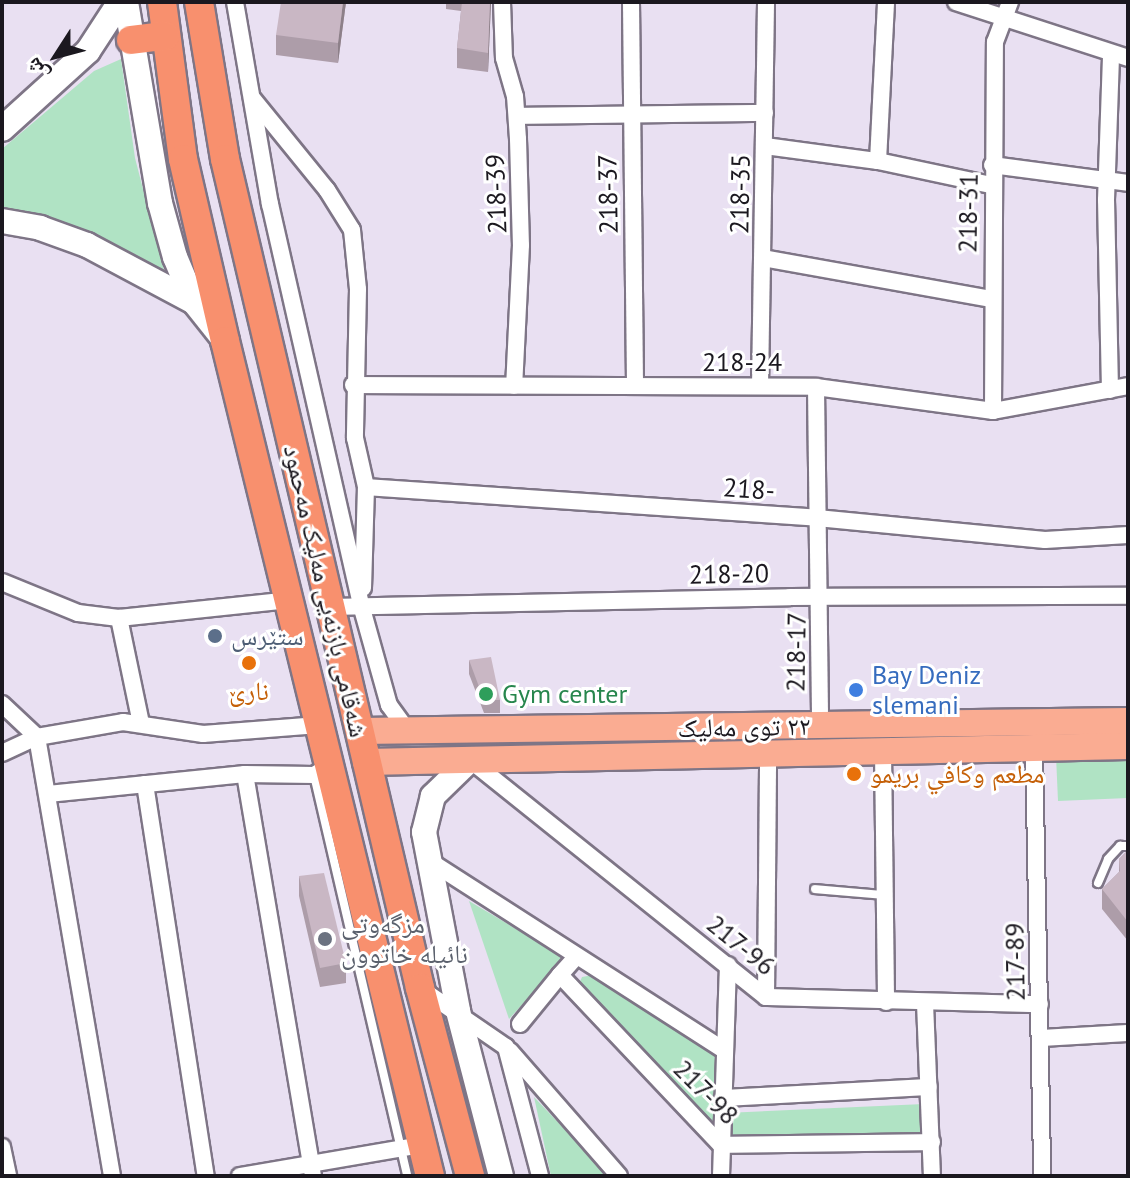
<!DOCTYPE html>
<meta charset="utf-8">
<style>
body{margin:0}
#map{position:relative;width:1130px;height:1178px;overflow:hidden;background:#e9e0f2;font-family:"PT Sans","Noto Naskh Arabic",sans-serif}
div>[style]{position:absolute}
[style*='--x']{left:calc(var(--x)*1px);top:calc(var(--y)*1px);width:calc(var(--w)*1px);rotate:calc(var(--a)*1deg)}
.green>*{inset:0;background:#b0e3c4}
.roads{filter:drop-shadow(2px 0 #7e7586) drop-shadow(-2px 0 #7e7586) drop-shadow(0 2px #7e7586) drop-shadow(0 -2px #7e7586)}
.service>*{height:8px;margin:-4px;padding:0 4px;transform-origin:4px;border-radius:4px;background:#fff}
.minor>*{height:16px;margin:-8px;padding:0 8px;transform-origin:8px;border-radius:8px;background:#fff}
.secondary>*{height:24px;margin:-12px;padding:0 12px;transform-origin:12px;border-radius:12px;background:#fff}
.primary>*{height:26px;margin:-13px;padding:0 13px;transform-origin:13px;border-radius:13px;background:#faac92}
.trunk>*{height:28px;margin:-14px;padding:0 14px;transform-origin:14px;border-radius:14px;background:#f8906e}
.wall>*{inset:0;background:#ad9da9}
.shaded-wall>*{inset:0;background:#8d8089}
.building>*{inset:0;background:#c9b7c4}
.dots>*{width:22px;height:22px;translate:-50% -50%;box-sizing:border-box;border:4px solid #fff;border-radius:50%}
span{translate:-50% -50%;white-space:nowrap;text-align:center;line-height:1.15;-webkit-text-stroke:6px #fff;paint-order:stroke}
.street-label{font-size:26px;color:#1b181f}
.service-label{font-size:26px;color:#4e5e75}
.left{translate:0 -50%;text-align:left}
.shop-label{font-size:26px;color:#366cbe}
.food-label{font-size:26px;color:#c56008}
.leisure-label{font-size:26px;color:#27864d}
.worship-label{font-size:26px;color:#5b616d}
.frame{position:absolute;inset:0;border:4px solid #1b181f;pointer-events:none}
.north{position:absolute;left:16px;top:16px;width:80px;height:80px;-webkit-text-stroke:6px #fff;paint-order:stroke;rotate:234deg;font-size:22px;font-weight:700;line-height:32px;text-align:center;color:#1b181f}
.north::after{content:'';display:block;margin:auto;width:28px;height:36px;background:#1b181f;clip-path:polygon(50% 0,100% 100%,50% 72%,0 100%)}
</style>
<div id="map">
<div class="green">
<div style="clip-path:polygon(121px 59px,135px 158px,164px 270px,103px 242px,2px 211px,2px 149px,94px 71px)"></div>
<div style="clip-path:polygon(1128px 753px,1128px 798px,1058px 801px,1056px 756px)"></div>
<div style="clip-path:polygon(469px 901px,565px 958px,509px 1019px)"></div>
<div style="clip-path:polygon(593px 975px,720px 1052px,716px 1133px,579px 984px,582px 977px)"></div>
<div style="clip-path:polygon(534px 1097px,609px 1176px,551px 1176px)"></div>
<div style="clip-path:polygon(924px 1104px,926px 1134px,726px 1143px,725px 1113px)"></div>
</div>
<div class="roads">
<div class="service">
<div style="--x:314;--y:775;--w:412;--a:76.9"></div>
<div style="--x:1098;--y:883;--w:26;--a:-67"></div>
<div style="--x:1108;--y:859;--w:18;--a:-47"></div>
<div style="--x:1120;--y:846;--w:8;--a:0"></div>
<div style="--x:815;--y:889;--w:69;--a:5"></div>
</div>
<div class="minor">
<div style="--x:235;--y:2;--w:205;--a:80.2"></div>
<div style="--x:270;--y:204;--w:411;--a:77.2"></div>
<div style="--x:361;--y:605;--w:104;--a:74.4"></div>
<div style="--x:389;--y:705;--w:34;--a:54"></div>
<div style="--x:502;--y:2;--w:56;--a:88"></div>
<div style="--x:504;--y:58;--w:40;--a:74"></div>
<div style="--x:515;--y:96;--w:43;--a:86"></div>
<div style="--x:518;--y:139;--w:106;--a:88.4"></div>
<div style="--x:521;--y:245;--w:141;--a:92.8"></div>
<div style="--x:631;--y:2;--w:384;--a:89.4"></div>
<div style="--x:956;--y:2;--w:181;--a:18"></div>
<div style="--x:253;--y:99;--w:117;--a:50.9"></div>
<div style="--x:327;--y:190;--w:47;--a:58"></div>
<div style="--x:352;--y:230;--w:59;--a:84.2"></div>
<div style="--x:358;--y:289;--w:149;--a:91.2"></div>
<div style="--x:355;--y:438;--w:50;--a:77.3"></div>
<div style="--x:366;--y:487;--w:101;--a:91.7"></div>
<div style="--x:517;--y:116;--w:248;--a:-0.7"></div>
<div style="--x:765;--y:146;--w:114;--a:7.6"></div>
<div style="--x:878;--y:161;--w:116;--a:12"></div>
<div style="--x:878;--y:161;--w:159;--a:-87.1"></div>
<div style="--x:992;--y:165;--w:137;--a:7.5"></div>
<div style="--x:763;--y:258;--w:233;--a:10.2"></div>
<div style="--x:353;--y:385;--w:463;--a:0.2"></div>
<div style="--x:816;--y:387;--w:179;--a:7.7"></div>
<div style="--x:993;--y:411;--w:137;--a:-10.5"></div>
<div style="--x:760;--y:386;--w:384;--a:-89.1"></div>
<div style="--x:816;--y:387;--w:339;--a:89.3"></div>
<div style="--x:1110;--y:390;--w:190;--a:-91.2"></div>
<div style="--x:1106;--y:200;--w:144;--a:-88"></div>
<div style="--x:993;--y:411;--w:369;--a:-89.7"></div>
<div style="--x:995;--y:42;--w:43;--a:-69.4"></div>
<div style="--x:366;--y:487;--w:452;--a:3.9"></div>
<div style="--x:817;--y:518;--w:229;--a:5.5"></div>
<div style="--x:1045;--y:540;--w:83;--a:-3.4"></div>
<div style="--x:2;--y:582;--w:82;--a:22.2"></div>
<div style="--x:78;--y:613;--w:41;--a:7"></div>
<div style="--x:119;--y:618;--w:171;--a:-6"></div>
<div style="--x:330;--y:607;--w:460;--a:-1.2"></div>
<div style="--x:790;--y:597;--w:338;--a:-0.2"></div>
<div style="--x:119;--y:618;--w:107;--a:78.2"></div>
<div style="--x:2;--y:704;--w:48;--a:43.3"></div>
<div style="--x:37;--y:737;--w:87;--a:-9.9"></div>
<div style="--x:123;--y:722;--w:81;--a:8.5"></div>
<div style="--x:203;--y:734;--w:116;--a:-4.4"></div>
<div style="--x:1034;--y:748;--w:428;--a:88.9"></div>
<div style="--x:883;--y:751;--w:251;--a:89.3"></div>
<div style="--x:2;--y:753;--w:38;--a:-25"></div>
<div style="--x:37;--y:737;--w:445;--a:80.3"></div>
<div style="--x:470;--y:760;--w:379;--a:38.7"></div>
<div style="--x:766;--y:997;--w:274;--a:1.5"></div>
<div style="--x:245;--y:774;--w:408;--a:80.4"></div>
<div style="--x:145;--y:784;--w:397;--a:81.2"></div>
<div style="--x:48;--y:794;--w:198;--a:-5.8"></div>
<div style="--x:245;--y:774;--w:69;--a:0.8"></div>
<div style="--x:314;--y:775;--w:19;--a:-32"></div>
<div style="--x:428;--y:860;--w:352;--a:32.7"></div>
<div style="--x:576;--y:957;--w:24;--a:132"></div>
<div style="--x:560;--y:975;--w:234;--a:46.6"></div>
<div style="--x:721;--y:1145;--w:211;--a:-0.8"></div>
<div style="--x:420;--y:988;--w:104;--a:34.5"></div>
<div style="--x:506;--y:1047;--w:133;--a:75.2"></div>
<div style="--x:766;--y:997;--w:243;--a:-89.5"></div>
<div style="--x:925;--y:1003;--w:173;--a:87.7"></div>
<div style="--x:520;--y:1024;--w:63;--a:-50.8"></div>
<div style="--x:1041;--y:1038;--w:87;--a:-3.3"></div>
<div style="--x:510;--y:1051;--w:166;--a:48.9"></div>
<div style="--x:723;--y:1098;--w:206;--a:-3.1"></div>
<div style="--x:2;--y:1147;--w:30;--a:78"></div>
<div style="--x:240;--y:1176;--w:184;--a:-9.7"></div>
<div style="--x:721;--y:1176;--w:211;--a:-88.1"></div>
</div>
<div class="secondary">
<div style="--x:126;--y:2;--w:204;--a:80.4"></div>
<div style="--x:160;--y:203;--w:56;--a:74.5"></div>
<div style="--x:175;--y:257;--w:49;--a:67.1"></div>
<div style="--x:194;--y:302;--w:50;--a:51.5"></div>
<div style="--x:2;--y:129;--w:116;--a:-42.2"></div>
<div style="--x:88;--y:51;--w:59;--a:-56.9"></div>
<div style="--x:2;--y:221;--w:39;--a:10"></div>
<div style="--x:40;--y:228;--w:50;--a:19.9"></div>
<div style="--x:87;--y:245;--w:121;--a:28"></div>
<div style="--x:470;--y:760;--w:52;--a:135.8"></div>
<div style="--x:433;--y:796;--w:37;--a:104"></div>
<div style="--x:424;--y:832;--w:182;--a:79.2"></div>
<div style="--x:458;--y:1011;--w:171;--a:75.4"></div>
</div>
<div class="primary">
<div style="--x:360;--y:731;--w:768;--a:-0.75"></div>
<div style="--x:366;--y:762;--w:762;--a:-1.2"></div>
</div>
<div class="trunk">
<div style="--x:162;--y:2;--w:158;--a:82.4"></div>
<div style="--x:183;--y:159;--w:187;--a:77"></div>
<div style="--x:225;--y:341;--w:860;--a:76.21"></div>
<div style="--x:199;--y:2;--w:159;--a:80.6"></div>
<div style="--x:225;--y:159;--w:852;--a:76.76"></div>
<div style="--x:420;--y:988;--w:195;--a:75.1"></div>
<div style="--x:131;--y:40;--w:34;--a:-7"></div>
</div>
</div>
<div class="wall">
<div style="clip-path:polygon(346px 2px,338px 63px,276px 55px,276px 35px)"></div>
<div style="clip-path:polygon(446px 2px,491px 2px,488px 72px,457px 68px,457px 48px,461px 11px,446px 9px)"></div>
<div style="clip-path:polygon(469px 660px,500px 700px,500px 713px,484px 713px,469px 674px)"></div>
<div style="clip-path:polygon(1128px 850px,1128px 941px,1102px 909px,1102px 889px,1119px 872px,1119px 859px)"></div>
<div style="clip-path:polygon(299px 876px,346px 963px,346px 983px,320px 987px,299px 896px)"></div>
</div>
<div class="shaded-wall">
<div style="clip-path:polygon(343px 2px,346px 2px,338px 63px,338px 43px)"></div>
<div style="clip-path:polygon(490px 2px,491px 2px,488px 72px,488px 53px)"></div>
</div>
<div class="building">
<div style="clip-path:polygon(281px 2px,343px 2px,338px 43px,276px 35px)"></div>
<div style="clip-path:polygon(462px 2px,490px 2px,488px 53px,457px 48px)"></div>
<div style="clip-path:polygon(491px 657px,500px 700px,484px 700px,469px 660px)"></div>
<div style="clip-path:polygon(1128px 850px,1128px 922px,1102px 889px,1120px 871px,1119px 859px)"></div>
<div style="clip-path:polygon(324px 873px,346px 963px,320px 968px,299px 876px)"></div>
</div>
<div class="dots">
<div style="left:215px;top:636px;background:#5c6f8a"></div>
<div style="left:249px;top:663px;background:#e8710a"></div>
<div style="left:856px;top:690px;background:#3f7fe0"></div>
<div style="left:486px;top:694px;background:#2e9e5b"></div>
<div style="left:854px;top:774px;background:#e8710a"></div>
<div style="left:325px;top:939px;background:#6b7280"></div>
</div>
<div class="street-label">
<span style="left:496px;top:194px;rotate:-92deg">218-39</span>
<span style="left:608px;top:194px;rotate:-91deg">218-37</span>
<span style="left:740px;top:194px;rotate:-89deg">218-35</span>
<span style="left:968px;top:213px;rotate:-89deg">218-31</span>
<span style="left:742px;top:362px">218-24</span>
<span style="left:749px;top:489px;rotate:4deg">218-</span>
<span style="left:729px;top:574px;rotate:-1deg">218-20</span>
<span style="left:326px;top:591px;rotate:77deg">شەقامی بازنەیی مەلیک مەحمود</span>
<span style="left:796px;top:652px;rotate:-89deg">218-17</span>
<span style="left:744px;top:727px;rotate:-1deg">٢٢ توی مەلیک</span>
<span style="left:741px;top:945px;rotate:39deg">217-96</span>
<span style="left:1015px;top:962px;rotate:-91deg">217-89</span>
<span style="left:706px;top:1092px;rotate:45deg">217-98</span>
</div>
<div class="service-label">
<span class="left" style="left:231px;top:636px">ستێرس</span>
</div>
<div class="shop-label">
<span class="left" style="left:872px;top:690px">Bay Deniz<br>slemani</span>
</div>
<div class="food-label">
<span style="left:249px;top:691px">نارێ</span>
<span class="left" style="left:870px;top:774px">مطعم وكافي بريمو</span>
</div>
<div class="leisure-label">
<span class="left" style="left:502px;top:694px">Gym center</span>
</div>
<div class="worship-label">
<span class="left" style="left:341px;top:939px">مزگەوتی<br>نائیلە خاتوون</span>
</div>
<div class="frame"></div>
<div class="north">ش</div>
</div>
